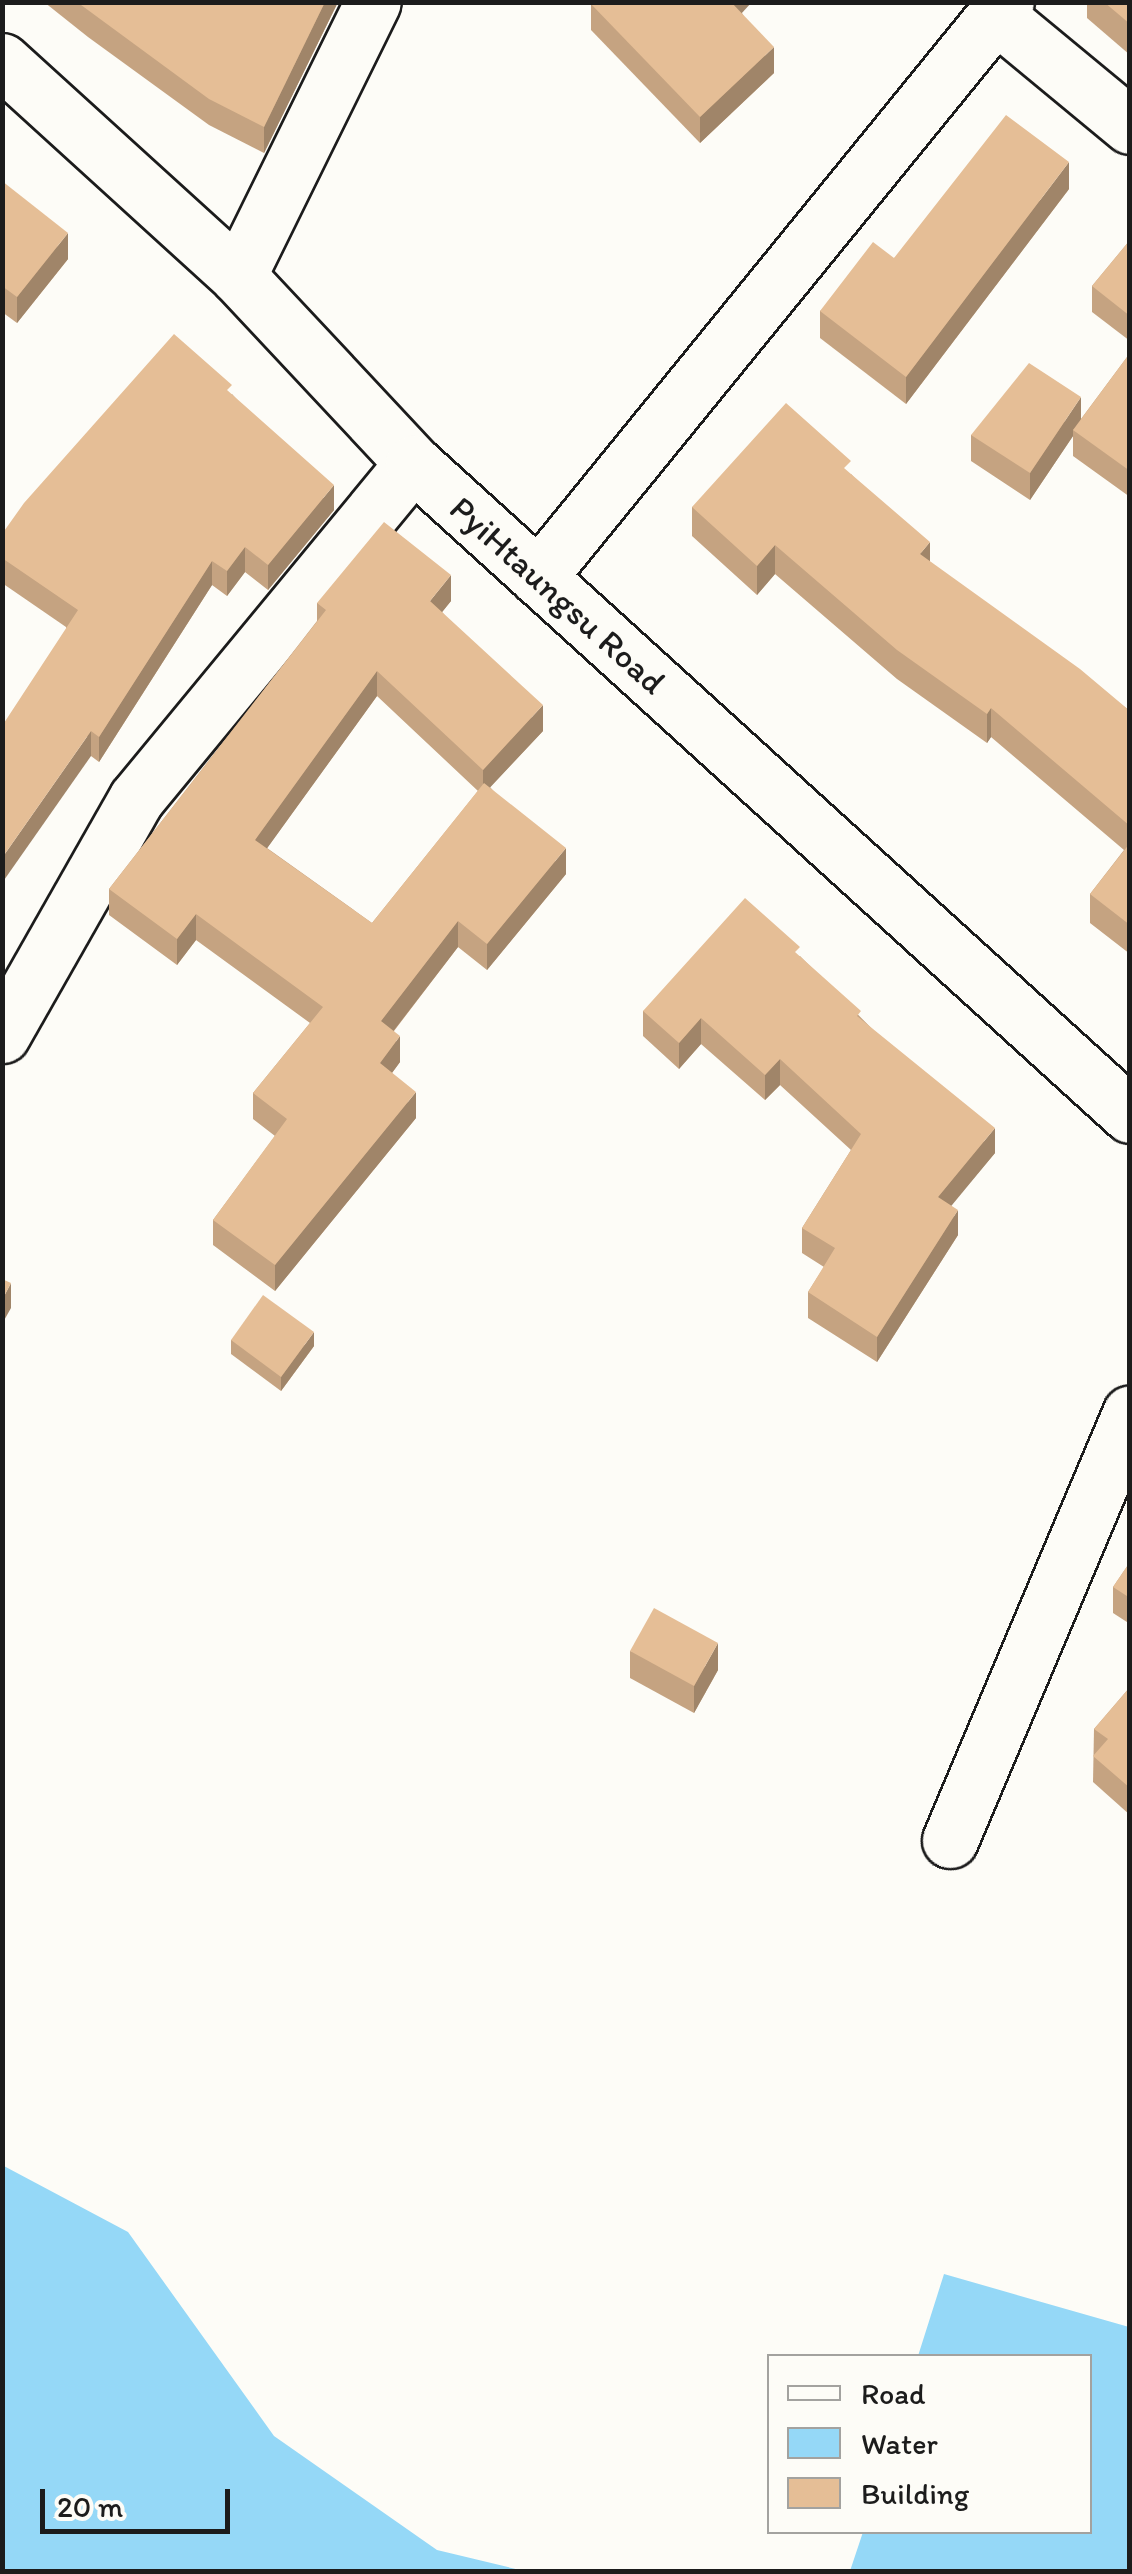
<!DOCTYPE html>
<style>
body{margin:0}
#map{position:relative;width:1132px;height:2574px;overflow:hidden;background:#fdfcf7;font-family:Itim,sans-serif}
div>[style]{position:absolute}
[style*='--x']{left:calc(var(--x)*1px);top:calc(var(--y)*1px);width:calc(var(--w)*1px);rotate:calc(var(--a)*1deg)}
.water>*{inset:0;background:#95d8f7}
.roads{filter:drop-shadow(2px 0 #1c1c1c) drop-shadow(-2px 0 #1c1c1c) drop-shadow(0 2px #1c1c1c) drop-shadow(0 -2px #1c1c1c)}
.street>*{height:55px;margin:-27.5px;padding:0 27.5px;transform-origin:27.5px;border-radius:27.5px;background:#fdfcf7}
.highway>*{height:55px;margin:-27.5px;padding:0 27.5px;transform-origin:27.5px;border-radius:27.5px;background:#fdfcf7}
.wall>*{inset:0;background:#c5a381}
.shaded-wall>*{inset:0;background:#a08569}
.building>*{inset:0;background:#e5be96}
span{translate:-50% -50%;white-space:nowrap;text-align:center;line-height:1.15;-webkit-text-stroke:8px #fdfcf7;paint-order:stroke}
.street-label{font-size:35px;color:#1c1c1c}
.frame{position:absolute;inset:0;border:5px solid #1c1c1c;pointer-events:none}
.legend{position:absolute;left:767px;top:2354px;width:325px;height:180px;box-sizing:border-box;background:#fdfcf7;border:2px solid #a3a29f;margin:0;padding:12px 18px;list-style:none;font-size:30px;color:#1c1c1c}
.legend li{display:flex;align-items:center;gap:20px;height:50px}
.legend b{width:50px;border:2px solid #a3a29f}
.scale{position:absolute;left:40px;top:2489px;width:190px;height:45px;box-sizing:border-box;border:5px solid #1c1c1c;border-top:0;padding-left:12px;font-size:30px;line-height:35px;white-space:nowrap;color:#1c1c1c;-webkit-text-stroke:8px #fdfcf7;paint-order:stroke}
</style>
<div id="map">
<div class="water">
<div style="clip-path:polygon(2px 2165px,128px 2232px,274px 2436px,437px 2550px,524px 2571px,3px 2571px)"></div>
<div style="clip-path:polygon(944px 2274px,1129px 2327px,1129px 2571px,850px 2571px,863px 2532px,1090px 2532px,1090px 2356px,918px 2356px)"></div>
</div>
<div class="roads">
<div class="street">
<div style="--x:996;--y:15;--w:174;--a:39.6"></div>
<div style="--x:238;--y:276;--w:305;--a:-63.8"></div>
<div style="--x:538;--y:577;--w:741;--a:-50.86"></div>
<div style="--x:2;--y:1035;--w:271;--a:-60.4"></div>
<div style="--x:136;--y:799;--w:435;--a:-50.5"></div>
<div style="--x:950;--y:1840;--w:463;--a:-67.1"></div>
</div>
<div class="highway">
<div style="--x:2;--y:61;--w:319;--a:42.3"></div>
<div style="--x:238;--y:276;--w:256;--a:46.9"></div>
<div style="--x:413;--y:463;--w:969;--a:42.28"></div>
</div>
</div>
<div class="wall">
<div style="clip-path:polygon(44px 2px,338px 2px,264px 153px,209px 125px,88px 37px)"></div>
<div style="clip-path:polygon(1087px 2px,1130px 2px,1130px 55px,1087px 18px)"></div>
<div style="clip-path:polygon(591px 4px,742px 13px,774px 73px,700px 143px,591px 30px)"></div>
<div style="clip-path:polygon(2px 181px,68px 259px,17px 323px,2px 312px)"></div>
<div style="clip-path:polygon(1069px 189px,906px 404px,820px 338px,820px 311px,894px 258px)"></div>
<div style="clip-path:polygon(1130px 240px,1130px 341px,1092px 312px,1092px 286px)"></div>
<div style="clip-path:polygon(1130px 353px,1130px 497px,1073px 456px,1073px 436px,1030px 500px,971px 461px,971px 435px,1081px 419px)"></div>
<div style="clip-path:polygon(232px 394px,334px 510px,268px 590px,245px 572px,227px 596px,212px 585px,99px 762px,91px 756px,66px 627px,2px 583px,2px 534px)"></div>
<div style="clip-path:polygon(851px 474px,930px 562px,1130px 711px,1130px 954px,1090px 923px,1090px 894px,1124px 850px,991px 737px,987px 743px,897px 679px,775px 574px,757px 595px,692px 536px,692px 507px)"></div>
<div style="clip-path:polygon(evenodd,451px 601px,442px 612px,543px 731px,490px 787px,566px 874px,487px 970px,458px 947px,394px 1031px,400px 1062px,392px 1073px,416px 1118px,275px 1291px,213px 1245px,213px 1220px,275px 1136px,253px 1119px,253px 1093px,310px 1023px,196px 940px,177px 965px,109px 915px,109px 889px,317px 621px,317px 603px,451px 601px,377px 696px,478px 791px,372px 923px,267px 848px,377px 696px)"></div>
<div style="clip-path:polygon(800px 956px,995px 1153px,951px 1205px,958px 1235px,877px 1362px,808px 1318px,808px 1292px,824px 1267px,802px 1253px,802px 1228px,851px 1150px,780px 1085px,765px 1100px,701px 1044px,679px 1069px,643px 1036px,643px 1011px)"></div>
<div style="clip-path:polygon(231px 1340px,314px 1346px,281px 1391px,231px 1354px)"></div>
<div style="clip-path:polygon(1130px 1562px,1130px 1624px,1113px 1613px,1113px 1587px)"></div>
<div style="clip-path:polygon(630px 1651px,718px 1670px,694px 1713px,630px 1678px)"></div>
<div style="clip-path:polygon(1130px 1687px,1130px 1815px,1093px 1782px,1094px 1729px)"></div>
</div>
<div class="shaded-wall">
<div style="clip-path:polygon(325px 2px,338px 2px,264px 153px,264px 127px)"></div>
<div style="clip-path:polygon(729px 2px,752px 2px,729px 27px)"></div>
<div style="clip-path:polygon(774px 47px,774px 73px,700px 143px,700px 117px)"></div>
<div style="clip-path:polygon(1069px 162px,1069px 189px,906px 404px,906px 377px)"></div>
<div style="clip-path:polygon(68px 233px,68px 259px,17px 323px,17px 297px)"></div>
<div style="clip-path:polygon(1081px 397px,1081px 424px,1073px 430px,1073px 436px,1030px 500px,1030px 473px)"></div>
<div style="clip-path:polygon(334px 485px,334px 510px,268px 590px,268px 565px)"></div>
<div style="clip-path:polygon(930px 542px,930px 571px,920px 554px)"></div>
<div style="clip-path:polygon(775px 545px,775px 574px,757px 595px,757px 566px)"></div>
<div style="clip-path:polygon(245px 547px,245px 572px,227px 596px,227px 571px)"></div>
<div style="clip-path:polygon(212px 561px,212px 585px,99px 762px,99px 737px)"></div>
<div style="clip-path:polygon(451px 575px,451px 601px,430px 627px,430px 601px)"></div>
<div style="clip-path:polygon(377px 671px,377px 696px,255px 865px,255px 840px)"></div>
<div style="clip-path:polygon(543px 705px,543px 731px,483px 795px,483px 770px)"></div>
<div style="clip-path:polygon(991px 708px,991px 737px,987px 743px,987px 714px)"></div>
<div style="clip-path:polygon(91px 731px,91px 756px,2px 883px,2px 858px)"></div>
<div style="clip-path:polygon(566px 848px,566px 874px,487px 970px,487px 944px)"></div>
<div style="clip-path:polygon(196px 914px,196px 940px,177px 965px,177px 939px)"></div>
<div style="clip-path:polygon(458px 921px,458px 947px,381px 1047px,381px 1021px)"></div>
<div style="clip-path:polygon(701px 1018px,701px 1044px,679px 1069px,679px 1043px)"></div>
<div style="clip-path:polygon(400px 1036px,400px 1062px,380px 1089px,380px 1063px)"></div>
<div style="clip-path:polygon(780px 1059px,780px 1085px,765px 1100px,765px 1075px)"></div>
<div style="clip-path:polygon(416px 1092px,416px 1118px,275px 1291px,275px 1265px)"></div>
<div style="clip-path:polygon(995px 1128px,995px 1153px,938px 1222px,938px 1197px)"></div>
<div style="clip-path:polygon(958px 1210px,958px 1235px,877px 1362px,877px 1337px)"></div>
<div style="clip-path:polygon(11px 1283px,11px 1308px,2px 1324px,2px 1300px)"></div>
<div style="clip-path:polygon(314px 1332px,314px 1346px,281px 1391px,281px 1377px)"></div>
<div style="clip-path:polygon(718px 1643px,718px 1670px,694px 1713px,694px 1686px)"></div>
</div>
<div class="building">
<div style="clip-path:polygon(77px 2px,325px 2px,264px 127px,209px 99px)"></div>
<div style="clip-path:polygon(592px 2px,731px 2px,774px 47px,700px 117px,591px 4px)"></div>
<div style="clip-path:polygon(1104px 2px,1130px 2px,1130px 24px)"></div>
<div style="clip-path:polygon(1006px 115px,1069px 162px,906px 377px,820px 311px,873px 242px,894px 258px)"></div>
<div style="clip-path:polygon(2px 181px,68px 233px,17px 297px,2px 286px)"></div>
<div style="clip-path:polygon(1130px 240px,1130px 316px,1092px 286px)"></div>
<div style="clip-path:polygon(174px 334px,232px 385px,227px 390px,334px 485px,268px 565px,245px 547px,227px 571px,212px 561px,99px 737px,91px 731px,2px 858px,2px 726px,78px 610px,2px 558px,2px 534px,24px 503px)"></div>
<div style="clip-path:polygon(1130px 353px,1130px 471px,1073px 430px)"></div>
<div style="clip-path:polygon(1029px 363px,1081px 397px,1030px 473px,971px 435px)"></div>
<div style="clip-path:polygon(786px 403px,851px 461px,844px 468px,930px 542px,920px 554px,1080px 669px,1130px 711px,1130px 826px,991px 708px,987px 714px,897px 650px,775px 545px,757px 566px,692px 507px)"></div>
<div style="clip-path:polygon(384px 522px,451px 575px,430px 601px,543px 705px,483px 770px,377px 671px,255px 840px,372px 923px,484px 783px,566px 848px,487px 944px,458px 921px,381px 1021px,400px 1036px,380px 1063px,416px 1092px,275px 1265px,213px 1220px,287px 1119px,253px 1093px,323px 1007px,196px 914px,177px 939px,109px 889px,326px 610px,317px 603px)"></div>
<div style="clip-path:polygon(1130px 843px,1130px 925px,1090px 894px)"></div>
<div style="clip-path:polygon(745px 898px,800px 947px,795px 952px,861px 1011px,857px 1016px,995px 1128px,938px 1197px,958px 1210px,877px 1337px,808px 1292px,835px 1248px,802px 1228px,861px 1134px,780px 1059px,765px 1075px,701px 1018px,679px 1043px,643px 1011px)"></div>
<div style="clip-path:polygon(2px 1279px,11px 1283px,2px 1300px)"></div>
<div style="clip-path:polygon(263px 1295px,314px 1332px,281px 1377px,231px 1340px)"></div>
<div style="clip-path:polygon(1130px 1562px,1130px 1598px,1113px 1587px)"></div>
<div style="clip-path:polygon(654px 1608px,718px 1643px,694px 1686px,630px 1651px)"></div>
<div style="clip-path:polygon(1130px 1687px,1130px 1788px,1093px 1756px,1108px 1739px,1094px 1729px)"></div>
</div>
<div class="street-label">
<span style="left:558px;top:595px;rotate:42deg">PyiHtaungsu Road</span>
</div>
<div class="frame"></div>
<ul class="legend">
<li><b style="height:12px;background:#fdfcf7"></b>Road</li>
<li><b style="height:28px;background:#95d8f7"></b>Water</li>
<li><b style="height:28px;background:#e5be96"></b>Building</li>
</ul>
<div class="scale">20 m</div>
</div>
